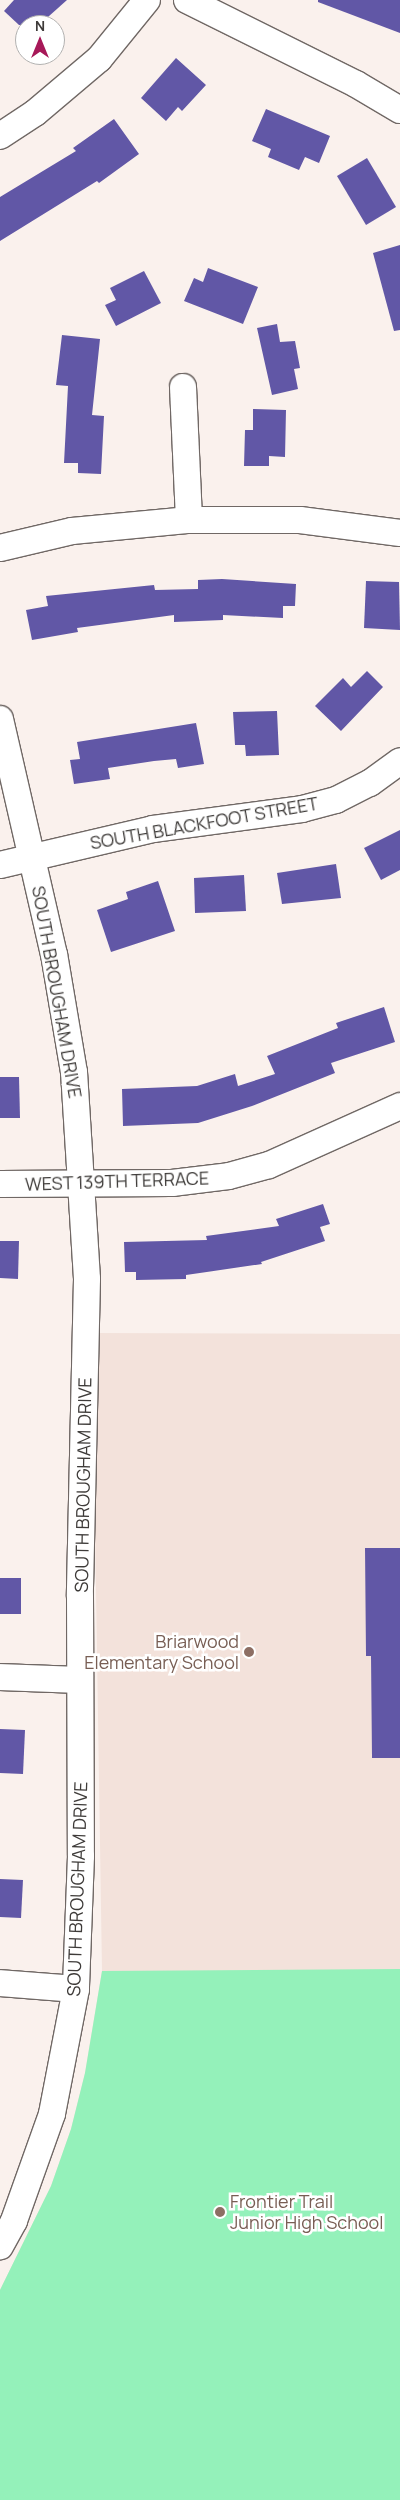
<!DOCTYPE html>
<style>
body{margin:0}
#map{position:relative;width:400px;height:2500px;overflow:hidden;background:#faf1ed;font-family:Manrope,sans-serif}
div>[style]{position:absolute}
[style*='--x']{left:calc(var(--x)*1px);top:calc(var(--y)*1px);width:calc(var(--w)*1px);rotate:calc(var(--a)*1deg)}
.built>*{inset:0;background:#f3e2db}
.green>*{inset:0;background:#94f1ba}
.building>*{inset:0;background:#6157a6}
.roads{filter:drop-shadow(1px 0 #706865) drop-shadow(-1px 0 #706865) drop-shadow(0 1px #706865) drop-shadow(0 -1px #706865)}
.minor>*{height:26px;margin:-13px;padding:0 13px;transform-origin:13px;border-radius:13px;background:#fff}
.dots>*{width:14px;height:14px;translate:-50% -50%;box-sizing:border-box;border:2px solid #fff;border-radius:50%}
span{translate:-50% -50%;white-space:nowrap;text-align:center;line-height:1.15;-webkit-text-stroke:5px #fff;paint-order:stroke}
.street-label{font-size:18px;color:#3e3b39}
.education-label{font-size:18px;color:#785e54}
.right{translate:-100% -50%;text-align:right}
.left{translate:0 -50%;text-align:left}
.north{position:absolute;left:15px;top:15px;width:50px;height:50px;box-sizing:border-box;background:#fff;border:1px solid #b2b1b0;border-radius:50%;rotate:0deg;font-size:14px;font-weight:700;line-height:20px;text-align:center;color:#3e3b39}
.north::after{content:'';display:block;margin:auto;width:18px;height:22px;background:#a71858;clip-path:polygon(50% 0,100% 100%,50% 72%,0 100%)}
</style>
<div id="map">
<div class="built">
<div style="clip-path:polygon(92px 1333px,400px 1334px,400px 2500px,0 2500px,0 2290px,51px 2186px,71px 2129px,85px 2073px,102px 1971px)"></div>
</div>
<div class="green">
<div style="clip-path:polygon(400px 1969px,400px 2500px,0 2500px,0 2290px,51px 2186px,71px 2129px,85px 2073px,102px 1971px)"></div>
</div>
<div class="building">
<div style="clip-path:polygon(14px 0,67px 0,39px 25px,19px 25px,4px 11px)"></div>
<div style="clip-path:polygon(318px 0,400px 0,400px 33px,318px 2px)"></div>
<div style="clip-path:polygon(176px 58px,206px 85px,182px 111px,178px 107px,166px 121px,141px 98px)"></div>
<div style="clip-path:polygon(266px 109px,330px 136px,319px 163px,305px 157px,299px 170px,268px 157px,271px 149px,252px 141px)"></div>
<div style="clip-path:polygon(114px 119px,139px 154px,99px 183px,97px 181px,0 241px,0 197px,76px 151px,73px 148px)"></div>
<div style="clip-path:polygon(367px 158px,396px 207px,366px 225px,337px 176px)"></div>
<div style="clip-path:polygon(400px 245px,400px 330px,394px 331px,373px 253px)"></div>
<div style="clip-path:polygon(208px 268px,258px 287px,243px 324px,184px 301px,194px 278px,203px 282px)"></div>
<div style="clip-path:polygon(144px 271px,161px 303px,116px 326px,105px 305px,116px 300px,110px 288px)"></div>
<div style="clip-path:polygon(277px 324px,280px 342px,295px 341px,300px 368px,294px 369px,298px 389px,272px 395px,257px 328px)"></div>
<div style="clip-path:polygon(62px 335px,100px 339px,92px 415px,104px 416px,101px 474px,78px 473px,78px 463px,64px 463px,68px 386px,56px 385px)"></div>
<div style="clip-path:polygon(253px 409px,286px 410px,285px 457px,269px 456px,269px 466px,244px 466px,245px 430px,253px 430px)"></div>
<div style="clip-path:polygon(222px 579px,296px 584px,295px 606px,283px 606px,283px 618px,223px 615px,223px 620px,174px 622px,174px 615px,77px 628px,78px 632px,32px 640px,26px 610px,48px 606px,46px 596px,154px 585px,155px 590px,198px 589px,198px 580px)"></div>
<div style="clip-path:polygon(366px 581px,399px 582px,400px 630px,364px 628px)"></div>
<div style="clip-path:polygon(367px 671px,383px 687px,341px 731px,315px 706px,343px 678px,351px 687px)"></div>
<div style="clip-path:polygon(277px 711px,279px 755px,246px 756px,245px 745px,235px 745px,233px 712px)"></div>
<div style="clip-path:polygon(196px 723px,204px 764px,178px 768px,176px 759px,154px 761px,108px 768px,110px 779px,74px 784px,70px 760px,80px 759px,77px 742px)"></div>
<div style="clip-path:polygon(400px 830px,400px 870px,381px 880px,364px 848px)"></div>
<div style="clip-path:polygon(336px 864px,341px 898px,282px 904px,277px 873px)"></div>
<div style="clip-path:polygon(244px 875px,246px 911px,195px 913px,194px 878px)"></div>
<div style="clip-path:polygon(158px 881px,175px 931px,111px 952px,97px 910px,128px 899px,126px 892px)"></div>
<div style="clip-path:polygon(384px 1007px,395px 1042px,331px 1063px,335px 1073px,252px 1106px,198px 1123px,123px 1126px,122px 1089px,197px 1086px,235px 1074px,238px 1086px,275px 1074px,267px 1056px,338px 1028px,336px 1023px)"></div>
<div style="clip-path:polygon(0 1077px,19px 1077px,20px 1118px,0 1118px)"></div>
<div style="clip-path:polygon(323px 1204px,330px 1224px,320px 1227px,325px 1241px,261px 1262px,262px 1264px,186px 1275px,186px 1279px,136px 1280px,136px 1272px,125px 1272px,124px 1242px,207px 1240px,206px 1236px,279px 1226px,276px 1219px)"></div>
<div style="clip-path:polygon(0 1241px,19px 1241px,18px 1279px,0 1278px)"></div>
<div style="clip-path:polygon(365px 1548px,400px 1548px,400px 1758px,372px 1758px,371px 1656px,366px 1656px)"></div>
<div style="clip-path:polygon(0 1578px,21px 1578px,21px 1614px,0 1614px)"></div>
<div style="clip-path:polygon(0 1729px,25px 1730px,23px 1774px,0 1773px)"></div>
<div style="clip-path:polygon(0 1879px,23px 1880px,21px 1918px,0 1917px)"></div>
</div>
<div class="roads">
<div class="minor">
<div style="--x:187;--y:0;--w:189;--a:26.4"></div>
<div style="--x:356;--y:84;--w:51;--a:30.6"></div>
<div style="--x:0;--y:136;--w:42;--a:-33.3"></div>
<div style="--x:35;--y:113;--w:84;--a:-40.2"></div>
<div style="--x:99;--y:59;--w:76;--a:-50.9"></div>
<div style="--x:183;--y:387;--w:133;--a:87.4"></div>
<div style="--x:0;--y:548;--w:74;--a:-13.3"></div>
<div style="--x:72;--y:531;--w:118;--a:-5.4"></div>
<div style="--x:189;--y:520;--w:111;--a:0"></div>
<div style="--x:300;--y:520;--w:101;--a:7.4"></div>
<div style="--x:0;--y:719;--w:241;--a:77.1"></div>
<div style="--x:54;--y:954;--w:120;--a:80.4"></div>
<div style="--x:74;--y:1072;--w:207;--a:86.4"></div>
<div style="--x:87;--y:1279;--w:317;--a:91.3"></div>
<div style="--x:80;--y:1596;--w:260;--a:89.8"></div>
<div style="--x:81;--y:1856;--w:133;--a:92.2"></div>
<div style="--x:76;--y:1989;--w:127;--a:100.9"></div>
<div style="--x:52;--y:2114;--w:114;--a:109.6"></div>
<div style="--x:14;--y:2221;--w:29;--a:119"></div>
<div style="--x:0;--y:865;--w:157;--a:-13.2"></div>
<div style="--x:153;--y:829;--w:150;--a:-7.6"></div>
<div style="--x:302;--y:809;--w:35;--a:-15"></div>
<div style="--x:336;--y:800;--w:38;--a:-27"></div>
<div style="--x:370;--y:783;--w:37;--a:-36"></div>
<div style="--x:0;--y:1184;--w:172;--a:-0.3"></div>
<div style="--x:172;--y:1183;--w:57;--a:-7"></div>
<div style="--x:229;--y:1176;--w:41;--a:-15.4"></div>
<div style="--x:269;--y:1165;--w:144;--a:-24.2"></div>
<div style="--x:0;--y:1677;--w:80;--a:2.1"></div>
<div style="--x:0;--y:1983;--w:76;--a:4.5"></div>
</div>
</div>
<div class="dots">
<div style="left:249px;top:1652px;background:#8d6e63"></div>
<div style="left:220px;top:2212px;background:#8d6e63"></div>
</div>
<div class="street-label">
<span style="left:204px;top:823px;rotate:-10deg">SOUTH BLACKFOOT STREET</span>
<span style="left:57px;top:992px;rotate:80deg">SOUTH BROUGHAM DRIVE</span>
<span style="left:117px;top:1181px;rotate:-2deg">WEST 139TH TERRACE</span>
<span style="left:83px;top:1485px;rotate:-89deg">SOUTH BROUGHAM DRIVE</span>
<span style="left:77px;top:1889px;rotate:-88deg">SOUTH BROUGHAM DRIVE</span>
</div>
<div class="education-label">
<span class="right" style="left:239px;top:1652px">Briarwood<br>Elementary School</span>
<span class="left" style="left:230px;top:2212px">Frontier Trail<br>Junior High School</span>
</div>
<div class="north">N</div>
</div>
